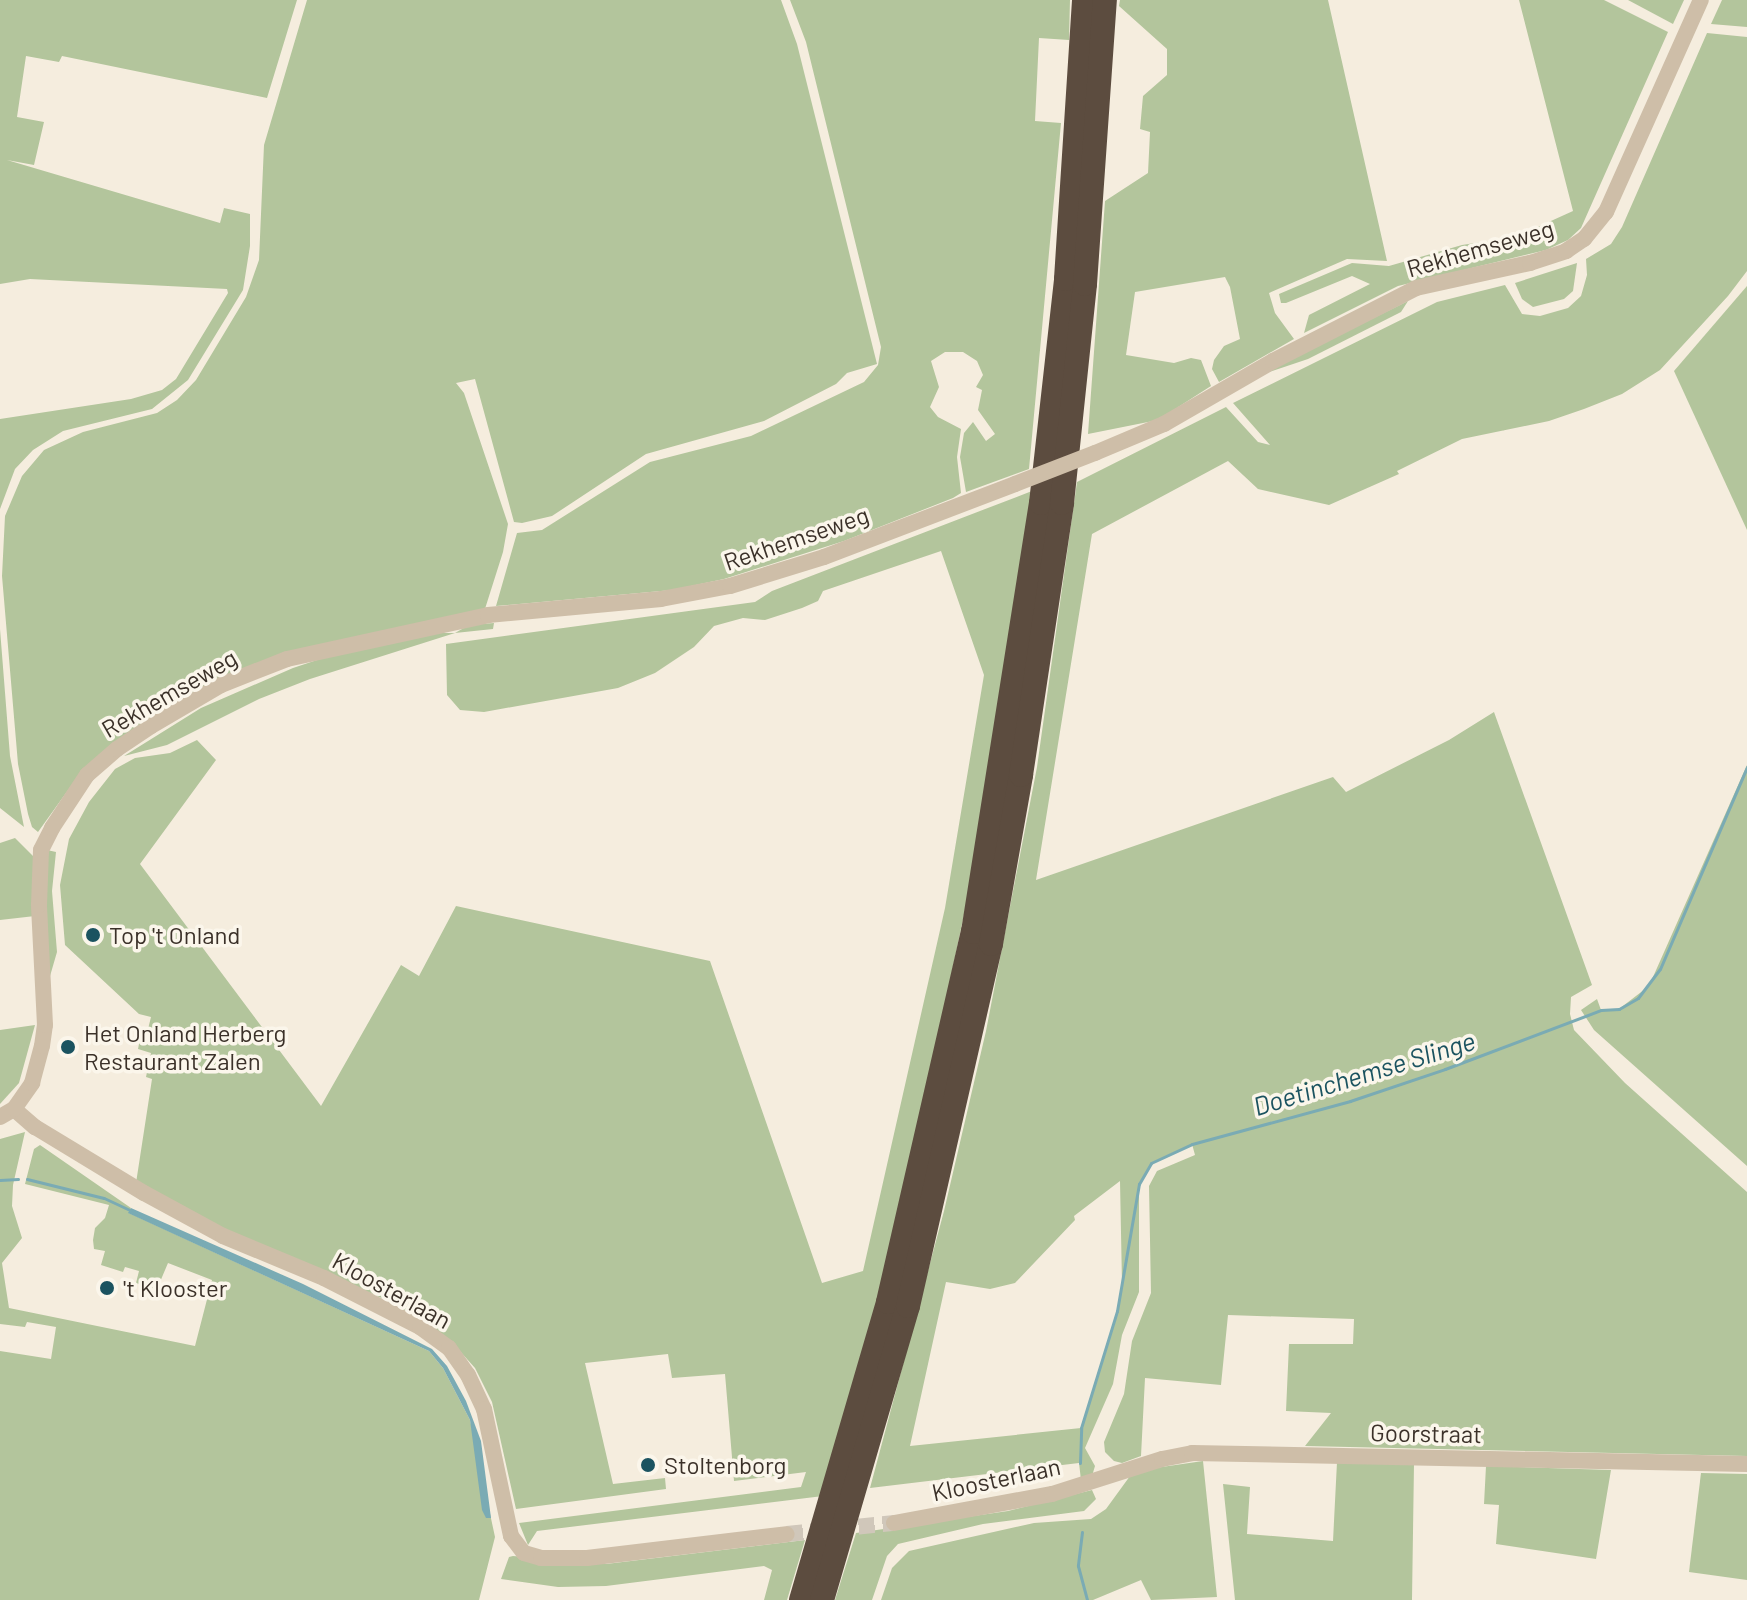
<!DOCTYPE html>
<style>
body{margin:0}
#map{position:relative;width:1747px;height:1600px;overflow:hidden;background:#f5edde;font-family:Barlow,sans-serif}
div>[style]{position:absolute}
[style*='--x']{left:calc(var(--x)*1px);top:calc(var(--y)*1px);width:calc(var(--w)*1px);rotate:calc(var(--a)*1deg)}
.green>*{inset:0;background:#b3c59c}
.water>*{inset:0;background:#7aabb4}
.stream>*{height:3px;margin:-1.5px;padding:0 1.5px;transform-origin:1.5px;border-radius:1.5px;background:#7aabb4}
.minor-tunnel>*{height:16px;margin-top:-8px;transform-origin:0;background:repeating-linear-gradient(90deg,#d0c7ba 0 16px,transparent 0 24px)}
.minor>*{height:16px;margin:-8px;padding:0 8px;transform-origin:8px;border-radius:8px;background:#cebea8}
.highway>*{height:24px;margin:-12px;padding:0 12px;transform-origin:12px;border-radius:12px;background:#5c4c3f}
.minor-bridge>*{height:16px;margin:-8px;padding:0 8px;transform-origin:8px;border-radius:8px;background:#cebea8}
.dots>*{width:22px;height:22px;translate:-50% -50%;box-sizing:border-box;border:4px solid #fbf6eb;border-radius:50%}
span{translate:-50% -50%;white-space:nowrap;text-align:center;line-height:1.15;-webkit-text-stroke:7px #fbf6eb;paint-order:stroke}
.street-label{font-size:24px;color:#3b3129}
.poi-label{font-size:24px;color:#3b3129}
.left{translate:0 -50%;text-align:left}
.water-label{font-size:26px;color:#1b5360;font-style:italic}
</style>
<div id="map">
<div class="green">
<div style="clip-path:polygon(0 0,297px 0,267px 98px,62px 56px,59px 62px,26px 56px,17px 117px,44px 122px,34px 165px,7px 160px,220px 223px,224px 208px,250px 214px,250px 246px,243px 290px,188px 380px,152px 409px,63px 431px,33px 450px,15px 469px,0 509px,0 419px,131px 399px,162px 390px,176px 379px,228px 293px,227px 289px,30px 279px,0 284px)"></div>
<div style="clip-path:polygon(307px 0,781px 0,797px 44px,877px 364px,847px 373px,836px 384px,764px 421px,646px 454px,552px 516px,522px 523px,514px 522px,475px 379px,456px 383px,464px 393px,508px 524px,503px 552px,484px 612px,254px 664px,71px 786px,38px 832px,32px 827px,28px 814px,18px 764px,2px 576px,5px 516px,22px 476px,44px 450px,83px 432px,157px 413px,177px 400px,196px 380px,246px 297px,259px 260px,264px 145px)"></div>
<div style="clip-path:polygon(790px 0,1070px 0,1069px 40px,1039px 38px,1035px 121px,1061px 123px,1029px 469px,966px 492px,960px 457px,964px 433px,973px 422px,986px 441px,995px 434px,978px 410px,982px 390px,976px 387px,983px 375px,977px 361px,963px 352px,945px 352px,931px 361px,939px 387px,930px 407px,938px 417px,961px 429px,957px 457px,961px 493px,953px 498px,844px 541px,724px 579px,672px 590px,496px 606px,517px 533px,542px 530px,650px 462px,751px 436px,864px 382px,878px 365px,881px 347px,806px 42px)"></div>
<div style="clip-path:polygon(1120px 0,1328px 0,1387px 261px,1347px 259px,1269px 293px,1275px 313px,1294px 339px,1219px 382px,1212px 369px,1214px 360px,1224px 346px,1240px 339px,1230px 287px,1225px 277px,1135px 292px,1126px 355px,1174px 363px,1191px 358px,1201px 360px,1211px 386px,1158px 420px,1088px 434px,1105px 201px,1148px 173px,1150px 132px,1140px 129px,1143px 96px,1167px 75px,1167px 49px,1119px 6px)"></div>
<div style="clip-path:polygon(1519px 0,1604px 0,1668px 32px,1581px 228px,1568px 240px,1546px 250px,1398px 286px,1304px 333px,1309px 315px,1370px 284px,1352px 276px,1286px 303px,1281px 303px,1279px 294px,1352px 263px,1389px 266px,1462px 245px,1532px 234px,1531px 230px,1573px 211px)"></div>
<div style="clip-path:polygon(1628px 0,1684px 0,1673px 24px)"></div>
<div style="clip-path:polygon(1722px 0,1747px 0,1747px 27px,1711px 24px)"></div>
<div style="clip-path:polygon(evenodd,1707px 33px,1747px 37px,1747px 271px,1728px 296px,1660px 370px,1622px 394px,1584px 409px,1549px 421px,1462px 439px,1397px 471px,1399px 474px,1329px 505px,1258px 489px,1228px 461px,1092px 534px,1036px 880px,1333px 777px,1346px 792px,1449px 740px,1494px 712px,1592px 985px,1571px 997px,1570px 1014px,1574px 1030px,1625px 1083px,1747px 1192px,1747px 1456px,1305px 1446px,1331px 1413px,1286px 1411px,1289px 1344px,1353px 1344px,1354px 1319px,1228px 1315px,1221px 1385px,1145px 1378px,1141px 1456px,1122px 1463px,1114px 1461px,1105px 1452px,1104px 1442px,1124px 1394px,1132px 1341px,1151px 1293px,1149px 1186px,1157px 1171px,1195px 1155px,1192px 1144px,1151px 1163px,1139px 1184px,1139px 1292px,1122px 1335px,1113px 1384px,1085px 1448px,1095px 1466px,1092px 1476px,1081px 1480px,1079px 1463px,870px 1488px,944px 1211px,986px 1031px,1037px 767px,1077px 482px,1226px 407px,1258px 442px,1270px 445px,1233px 403px,1437px 302px,1505px 285px,1522px 314px,1540px 316px,1568px 308px,1581px 296px,1587px 275px,1586px 259px,1611px 244px,1622px 227px,1707px 33px,1120px 1181px,1122px 1284px,1117px 1311px,1081px 1428px,910px 1446px,946px 1282px,990px 1289px,1015px 1283px,1075px 1220px,1074px 1216px,1120px 1181px)"></div>
<div style="clip-path:polygon(1577px 263px,1573px 291px,1564px 299px,1533px 307px,1522px 299px,1515px 283px)"></div>
<div style="clip-path:polygon(1747px 286px,1747px 530px,1674px 371px)"></div>
<div style="clip-path:polygon(1408px 301px,1401px 312px,1308px 359px,1254px 377px)"></div>
<div style="clip-path:polygon(1032px 491px,973px 872px,925px 1099px,873px 1317px,823px 1496px,537px 1531px,528px 1545px,519px 1523px,801px 1487px,806px 1472px,734px 1481px,725px 1374px,672px 1378px,668px 1354px,585px 1363px,613px 1484px,665px 1478px,666px 1489px,516px 1509px,492px 1402px,475px 1368px,450px 1340px,393px 1303px,231px 1233px,136px 1183px,152px 1079px,146px 1077px,151px 1053px,138px 1049px,142px 1029px,148px 1029px,151px 1017px,139px 1014px,65px 945px,60px 885px,69px 839px,89px 802px,115px 769px,135px 758px,170px 753px,197px 740px,216px 760px,140px 864px,321px 1106px,401px 965px,419px 976px,456px 906px,710px 961px,822px 1283px,863px 1271px,945px 908px,984px 675px,941px 551px,823px 591px,818px 601px,802px 608px,765px 620px,743px 618px,714px 626px,694px 647px,655px 673px,618px 688px,484px 712px,460px 710px,447px 695px,446px 644px,755px 602px,772px 591px)"></div>
<div style="clip-path:polygon(494px 623px,493px 629px,455px 633px,310px 679px,259px 699px,167px 745px,124px 756px,201px 708px,293px 668px,332px 655px,438px 633px,455px 633px,469px 625px)"></div>
<div style="clip-path:polygon(0 629px,10px 756px,24px 827px,0 808px)"></div>
<div style="clip-path:polygon(1747px 765px,1747px 1166px,1594px 1030px,1581px 1010px,1597px 999px,1601px 1010px,1619px 1009px,1649px 986px)"></div>
<div style="clip-path:polygon(15px 838px,33px 856px,35px 916px,0 920px,0 843px)"></div>
<div style="clip-path:polygon(47px 850px,56px 852px,52px 891px,57px 952px,48px 983px,43px 866px)"></div>
<div style="clip-path:polygon(35px 1025px,19px 1083px,0 1104px,0 1030px)"></div>
<div style="clip-path:polygon(25px 1132px,13px 1185px,12px 1206px,22px 1238px,2px 1263px,9px 1308px,195px 1346px,212px 1280px,168px 1263px,157px 1289px,136px 1283px,139px 1271px,125px 1267px,123px 1272px,101px 1265px,105px 1251px,94px 1249px,93px 1240px,95px 1228px,105px 1218px,109px 1205px,25px 1184px,34px 1149px,40px 1145px,131px 1208px,129px 1213px,429px 1351px,443px 1368px,470px 1420px,495px 1537px,479px 1600px,0 1600px,0 1351px,51px 1359px,56px 1327px,27px 1322px,25px 1327px,0 1324px,0 1139px)"></div>
<div style="clip-path:polygon(1203px 1461px,1217px 1597px,1151px 1600px,1141px 1580px,1093px 1600px,881px 1600px,892px 1568px,909px 1551px,1034px 1523px,1091px 1519px,1106px 1509px,1130px 1476px,1148px 1469px)"></div>
<div style="clip-path:polygon(1337px 1462px,1414px 1464px,1412px 1600px,1235px 1600px,1223px 1484px,1250px 1487px,1247px 1534px,1333px 1541px)"></div>
<div style="clip-path:polygon(1486px 1466px,1611px 1470px,1596px 1559px,1496px 1544px,1499px 1505px,1484px 1504px)"></div>
<div style="clip-path:polygon(1701px 1473px,1747px 1474px,1747px 1580px,1689px 1572px)"></div>
<div style="clip-path:polygon(1092px 1490px,1096px 1499px,1084px 1511px,983px 1524px,898px 1544px,887px 1556px,872px 1600px,835px 1600px,856px 1533px,1008px 1511px)"></div>
<div style="clip-path:polygon(805px 1540px,787px 1600px,764px 1600px,772px 1570px,764px 1566px,606px 1586px,558px 1587px,501px 1579px,509px 1557px,513px 1556px,606px 1564px)"></div>
</div>
<div class="water">
<div style="clip-path:polygon(131px 1208px,303px 1284px,432px 1349px,447px 1366px,466px 1401px,481px 1441px,491px 1518px,486px 1518px,482px 1510px,470px 1420px,443px 1368px,429px 1351px,128px 1213px)"></div>
</div>
<div class="stream">
<div style="--x:27;--y:1179;--w:79;--a:13.9"></div>
<div style="--x:104;--y:1198;--w:29;--a:25"></div>
<div style="--x:0;--y:1180;--w:18;--a:-3"></div>
<div style="--x:1080;--y:1463;--w:35;--a:-88"></div>
<div style="--x:1081;--y:1428;--w:122;--a:-72.9"></div>
<div style="--x:1117;--y:1311;--w:129;--a:-80.2"></div>
<div style="--x:1139;--y:1184;--w:24;--a:-60"></div>
<div style="--x:1151;--y:1163;--w:45;--a:-24.9"></div>
<div style="--x:1192;--y:1144;--w:164;--a:-15.2"></div>
<div style="--x:1350;--y:1101;--w:100;--a:-18.6"></div>
<div style="--x:1445;--y:1069;--w:167;--a:-20.7"></div>
<div style="--x:1601;--y:1010;--w:18;--a:-3"></div>
<div style="--x:1619;--y:1009;--w:22;--a:-30"></div>
<div style="--x:1638;--y:998;--w:36;--a:-53"></div>
<div style="--x:1660;--y:969;--w:220;--a:-66.7"></div>
<div style="--x:1082;--y:1532;--w:34;--a:97"></div>
<div style="--x:1078;--y:1566;--w:35;--a:75"></div>
</div>
<div class="minor-tunnel">
<div style="--x:787;--y:1534;--w:108;--a:-5.9"></div>
</div>
<div class="minor">
<div style="--x:1095;--y:453;--w:75;--a:-22.8"></div>
<div style="--x:1164;--y:424;--w:126;--a:-30"></div>
<div style="--x:1273;--y:361;--w:161;--a:-27"></div>
<div style="--x:1416;--y:288;--w:117;--a:-12.4"></div>
<div style="--x:1530;--y:263;--w:38;--a:-18"></div>
<div style="--x:1566;--y:251;--w:22;--a:-34"></div>
<div style="--x:1584;--y:239;--w:35;--a:-51"></div>
<div style="--x:1606;--y:212;--w:232;--a:-65.9"></div>
<div style="--x:14;--y:1109;--w:28;--a:41"></div>
<div style="--x:35;--y:1127;--w:127;--a:31.2"></div>
<div style="--x:144;--y:1193;--w:90;--a:28.6"></div>
<div style="--x:223;--y:1236;--w:109;--a:22.6"></div>
<div style="--x:324;--y:1278;--w:108;--a:27"></div>
<div style="--x:420;--y:1327;--w:36;--a:36"></div>
<div style="--x:449;--y:1348;--w:33;--a:55"></div>
<div style="--x:468;--y:1375;--w:38;--a:65"></div>
<div style="--x:484;--y:1409;--w:130;--a:78"></div>
<div style="--x:511;--y:1536;--w:21;--a:53"></div>
<div style="--x:524;--y:1553;--w:18;--a:16"></div>
<div style="--x:541;--y:1558;--w:46;--a:0"></div>
<div style="--x:587;--y:1558;--w:201;--a:-6.8"></div>
<div style="--x:0;--y:1117;--w:16;--a:-30"></div>
<div style="--x:14;--y:1109;--w:32;--a:-55"></div>
<div style="--x:32;--y:1083;--w:38;--a:-75"></div>
<div style="--x:42;--y:1046;--w:21;--a:-82"></div>
<div style="--x:45;--y:1025;--w:120;--a:-92.9"></div>
<div style="--x:39;--y:905;--w:55;--a:-87.9"></div>
<div style="--x:41;--y:850;--w:25;--a:-63"></div>
<div style="--x:52;--y:828;--w:64;--a:-56.6"></div>
<div style="--x:87;--y:775;--w:40;--a:-41"></div>
<div style="--x:117;--y:749;--w:41;--a:-34.1"></div>
<div style="--x:151;--y:726;--w:81;--a:-30.4"></div>
<div style="--x:221;--y:685;--w:71;--a:-21.5"></div>
<div style="--x:287;--y:659;--w:206;--a:-12.3"></div>
<div style="--x:488;--y:615;--w:174;--a:-5.3"></div>
<div style="--x:661;--y:599;--w:70;--a:-10.7"></div>
<div style="--x:730;--y:586;--w:98;--a:-17.1"></div>
<div style="--x:824;--y:557;--w:204;--a:-20.9"></div>
<div style="--x:894;--y:1523;--w:161;--a:-10.4"></div>
<div style="--x:1052;--y:1494;--w:115;--a:-17.7"></div>
<div style="--x:1162;--y:1459;--w:31;--a:-11"></div>
<div style="--x:1192;--y:1453;--w:555;--a:1.14"></div>
</div>
<div class="highway">
<div style="--x:801;--y:1600;--w:310;--a:-73.7"></div>
<div style="--x:888;--y:1302;--w:380;--a:-77.1"></div>
<div style="--x:973;--y:932;--w:434;--a:-81"></div>
<div style="--x:1041;--y:503;--w:225;--a:-83.6"></div>
<div style="--x:1066;--y:279;--w:280;--a:-86.3"></div>
<div style="--x:822;--y:1600;--w:306;--a:-73.7"></div>
<div style="--x:908;--y:1306;--w:371;--a:-77.1"></div>
<div style="--x:991;--y:944;--w:172;--a:-79.9"></div>
<div style="--x:1021;--y:775;--w:275;--a:-81.4"></div>
<div style="--x:1062;--y:503;--w:220;--a:-84"></div>
<div style="--x:1085;--y:284;--w:285;--a:-86"></div>
</div>
<div class="minor-bridge">
<div style="--x:1015;--y:484;--w:86;--a:-21.2"></div>
</div>
<div class="dots">
<div style="left:93px;top:935px;background:#1b5360"></div>
<div style="left:68px;top:1047px;background:#1b5360"></div>
<div style="left:107px;top:1288px;background:#1b5360"></div>
<div style="left:648px;top:1465px;background:#1b5360"></div>
</div>
<div class="street-label">
<span style="left:1480px;top:248px;rotate:-16deg">Rekhemseweg</span>
<span style="left:796px;top:538px;rotate:-19deg">Rekhemseweg</span>
<span style="left:169px;top:693px;rotate:-30deg">Rekhemseweg</span>
<span style="left:392px;top:1290px;rotate:29deg">Kloosterlaan</span>
<span style="left:1426px;top:1433px;rotate:1deg">Goorstraat</span>
<span style="left:996px;top:1479px;rotate:-12deg">Kloosterlaan</span>
</div>
<div class="poi-label">
<span class="left" style="left:109px;top:935px">Top 't Onland</span>
<span class="left" style="left:84px;top:1047px">Het Onland Herberg<br>Restaurant Zalen</span>
<span class="left" style="left:123px;top:1288px">'t Klooster</span>
<span class="left" style="left:664px;top:1465px">Stoltenborg</span>
</div>
<div class="water-label">
<span style="left:1364px;top:1073px;rotate:-17deg">Doetinchemse Slinge</span>
</div>
</div>
